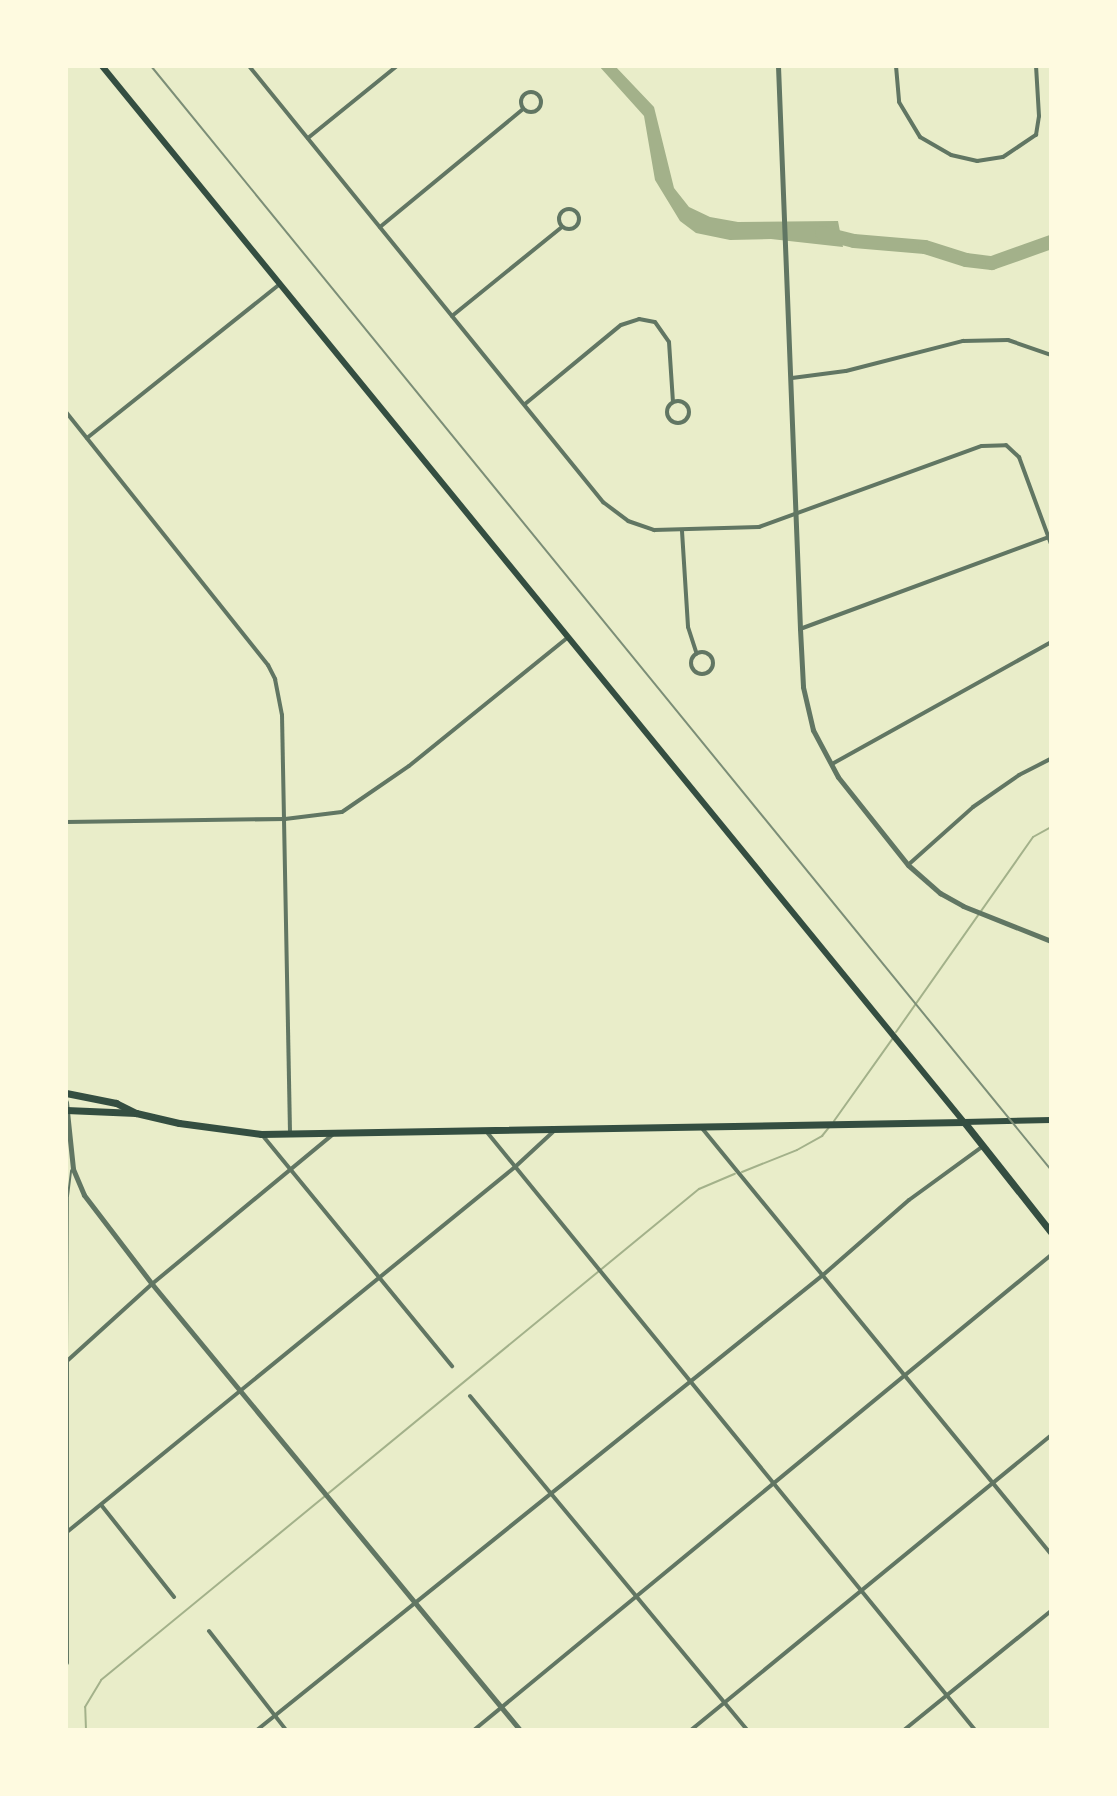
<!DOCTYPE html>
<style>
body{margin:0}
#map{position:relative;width:1117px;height:1796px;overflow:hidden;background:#e9edc9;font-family:Overpass,sans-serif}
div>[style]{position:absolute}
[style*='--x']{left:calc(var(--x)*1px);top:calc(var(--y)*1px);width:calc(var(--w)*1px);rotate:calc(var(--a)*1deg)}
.water>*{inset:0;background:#a3b18a}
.stream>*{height:2px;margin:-1px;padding:0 1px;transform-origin:1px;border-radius:1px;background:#a3b18a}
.river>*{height:14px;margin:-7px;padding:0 7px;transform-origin:7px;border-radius:7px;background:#a3b18a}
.service>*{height:2px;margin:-1px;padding:0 1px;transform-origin:1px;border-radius:1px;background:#617663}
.minor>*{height:4px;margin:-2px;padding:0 2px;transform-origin:2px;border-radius:2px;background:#617663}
.minor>.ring{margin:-2px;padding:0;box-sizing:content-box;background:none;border:4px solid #617663;border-radius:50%}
.tertiary>*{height:5px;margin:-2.5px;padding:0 2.5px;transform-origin:2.5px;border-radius:2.5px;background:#617663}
.secondary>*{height:6px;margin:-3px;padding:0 3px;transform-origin:3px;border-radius:3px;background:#344e41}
.primary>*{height:7px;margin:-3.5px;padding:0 3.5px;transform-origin:3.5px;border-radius:3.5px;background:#344e41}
.rail>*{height:2px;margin:-1px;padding:0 1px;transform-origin:1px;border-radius:1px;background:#7c8e77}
span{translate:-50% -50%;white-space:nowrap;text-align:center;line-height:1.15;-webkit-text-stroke:6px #fefae0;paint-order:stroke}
.frame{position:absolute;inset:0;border:68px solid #fefae0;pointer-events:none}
</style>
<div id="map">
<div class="water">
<div style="clip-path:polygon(599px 66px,615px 66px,654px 107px,674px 188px,689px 207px,710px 217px,738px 222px,838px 221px,843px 247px,771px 239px,730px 240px,696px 233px,680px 221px,655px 180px,644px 116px)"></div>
</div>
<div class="stream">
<div style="--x:896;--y:1032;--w:238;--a:-54.9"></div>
<div style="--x:1033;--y:837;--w:21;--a:-29"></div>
<div style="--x:834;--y:1121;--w:102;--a:-54.6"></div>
<div style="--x:742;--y:1172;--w:59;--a:-21.8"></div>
<div style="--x:797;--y:1150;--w:29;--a:-29"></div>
<div style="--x:822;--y:1136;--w:13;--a:-51"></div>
<div style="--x:86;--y:1730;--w:23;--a:-92"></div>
<div style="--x:85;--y:1707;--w:31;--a:-59"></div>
<div style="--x:101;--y:1680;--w:774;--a:-39.39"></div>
<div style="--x:699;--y:1189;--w:39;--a:-23"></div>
</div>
<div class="river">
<div style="--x:822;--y:233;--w:33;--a:14"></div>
<div style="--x:854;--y:241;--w:71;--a:4.8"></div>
<div style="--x:925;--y:247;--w:43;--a:17.6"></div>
<div style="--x:966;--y:260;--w:26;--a:7"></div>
<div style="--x:992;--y:263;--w:63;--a:-19.6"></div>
</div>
<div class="service">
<div style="--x:67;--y:1360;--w:164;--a:-89.7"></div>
<div style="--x:68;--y:1196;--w:26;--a:-83"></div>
</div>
<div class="minor">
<div style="--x:249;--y:66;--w:562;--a:50.93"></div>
<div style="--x:603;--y:502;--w:31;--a:37"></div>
<div style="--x:628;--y:521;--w:28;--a:19"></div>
<div style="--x:654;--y:530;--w:105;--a:-1.6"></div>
<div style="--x:759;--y:527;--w:237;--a:-20"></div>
<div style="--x:982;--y:446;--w:24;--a:-2"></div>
<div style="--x:1006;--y:445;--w:18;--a:43"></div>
<div style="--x:1019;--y:457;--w:93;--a:69.8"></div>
<div style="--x:896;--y:66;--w:36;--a:85"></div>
<div style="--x:899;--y:102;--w:41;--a:59"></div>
<div style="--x:920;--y:137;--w:36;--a:30"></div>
<div style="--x:951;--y:155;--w:27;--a:13"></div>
<div style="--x:977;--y:161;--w:26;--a:-9"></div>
<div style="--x:1003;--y:157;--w:40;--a:-34"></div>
<div style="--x:1036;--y:135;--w:19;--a:-81"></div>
<div style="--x:1039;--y:116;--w:50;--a:-93.4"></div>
<div class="ring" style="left:521px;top:92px;width:16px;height:16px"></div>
<div style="--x:308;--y:138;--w:114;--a:-39"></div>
<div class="ring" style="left:559px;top:209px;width:16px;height:16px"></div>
<div style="--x:380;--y:227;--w:185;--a:-39.5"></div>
<div style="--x:452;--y:316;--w:141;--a:-39"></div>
<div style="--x:792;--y:378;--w:54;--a:-7.4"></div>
<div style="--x:846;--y:371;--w:121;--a:-14.4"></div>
<div style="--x:963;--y:341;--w:45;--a:-1.3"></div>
<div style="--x:1008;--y:340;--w:46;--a:19.2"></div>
<div class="ring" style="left:667px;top:401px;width:18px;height:18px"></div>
<div style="--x:525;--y:404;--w:124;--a:-39.5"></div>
<div style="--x:621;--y:325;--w:19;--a:-18"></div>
<div style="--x:639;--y:319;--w:16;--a:11"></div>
<div style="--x:655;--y:322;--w:24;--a:55"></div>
<div style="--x:669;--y:342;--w:60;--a:86.2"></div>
<div style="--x:66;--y:412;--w:324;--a:51.4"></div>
<div style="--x:268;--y:665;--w:16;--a:63"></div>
<div style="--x:275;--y:679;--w:37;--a:79"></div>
<div style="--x:282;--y:715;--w:417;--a:88.9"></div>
<div style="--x:87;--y:438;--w:246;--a:-38.6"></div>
<div style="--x:682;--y:531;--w:96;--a:86.4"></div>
<div style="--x:688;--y:627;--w:28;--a:72"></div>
<div style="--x:800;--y:629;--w:265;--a:-20.3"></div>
<div class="ring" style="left:691px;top:652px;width:18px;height:18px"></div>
<div style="--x:832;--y:764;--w:251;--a:-29.1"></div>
<div style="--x:66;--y:822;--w:219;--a:-0.8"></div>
<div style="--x:285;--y:819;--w:57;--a:-7"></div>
<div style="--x:342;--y:812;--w:81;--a:-34.5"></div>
<div style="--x:409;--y:766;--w:203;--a:-39"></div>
<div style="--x:908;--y:865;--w:87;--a:-41.7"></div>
<div style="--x:973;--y:807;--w:56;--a:-34.8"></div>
<div style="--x:1019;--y:775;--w:36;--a:-27"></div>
<div style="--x:701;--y:1127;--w:552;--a:50.66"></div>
<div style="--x:486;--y:1131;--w:773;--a:50.77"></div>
<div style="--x:263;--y:1136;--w:298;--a:50.6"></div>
<div style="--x:470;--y:1396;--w:434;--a:50.3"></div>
<div style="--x:102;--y:1506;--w:116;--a:51.6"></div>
<div style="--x:67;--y:1532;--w:578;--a:-39.17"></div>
<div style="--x:515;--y:1167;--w:56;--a:-42.8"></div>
<div style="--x:209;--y:1631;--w:125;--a:52.1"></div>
<div style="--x:67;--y:1663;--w:302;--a:-90"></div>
<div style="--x:67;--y:1361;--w:115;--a:-42.2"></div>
<div style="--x:152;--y:1284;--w:234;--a:-39.6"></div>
<div style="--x:257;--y:1730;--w:726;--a:-38.8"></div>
<div style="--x:823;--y:1275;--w:114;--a:-41.1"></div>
<div style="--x:909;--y:1200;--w:92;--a:-36.1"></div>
<div style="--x:474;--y:1730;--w:747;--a:-39.46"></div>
<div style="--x:691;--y:1730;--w:465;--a:-39.3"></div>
<div style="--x:904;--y:1730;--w:189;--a:-39"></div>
</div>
<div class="tertiary">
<div style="--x:778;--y:66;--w:563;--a:87.76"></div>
<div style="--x:800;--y:629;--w:58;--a:87"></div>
<div style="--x:803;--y:687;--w:44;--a:76.9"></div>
<div style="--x:813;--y:730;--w:53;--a:62"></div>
<div style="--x:838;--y:777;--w:112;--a:51.5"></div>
<div style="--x:908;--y:865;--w:43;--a:41.2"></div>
<div style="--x:940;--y:893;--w:26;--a:29"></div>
<div style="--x:963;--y:906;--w:95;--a:21.7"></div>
<div style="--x:66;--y:1102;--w:67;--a:84"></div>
<div style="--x:73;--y:1169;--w:28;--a:67"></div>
<div style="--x:84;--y:1195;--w:112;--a:52.6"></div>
<div style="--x:152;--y:1284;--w:578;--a:50.47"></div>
</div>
<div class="secondary">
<div style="--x:102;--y:66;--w:1363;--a:50.78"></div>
<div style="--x:964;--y:1122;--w:87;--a:-1.3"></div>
</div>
<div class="primary">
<div style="--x:66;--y:1093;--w:51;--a:11.3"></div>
<div style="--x:116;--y:1103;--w:22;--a:27"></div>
<div style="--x:136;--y:1113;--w:44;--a:13.1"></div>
<div style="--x:179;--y:1123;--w:83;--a:7.6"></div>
<div style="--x:261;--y:1134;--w:703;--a:-0.98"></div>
<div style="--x:964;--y:1122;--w:140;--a:51.7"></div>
<div style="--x:66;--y:1110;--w:70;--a:2.5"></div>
</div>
<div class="rail">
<div style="--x:151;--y:66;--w:1424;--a:50.81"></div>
</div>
<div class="frame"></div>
</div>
